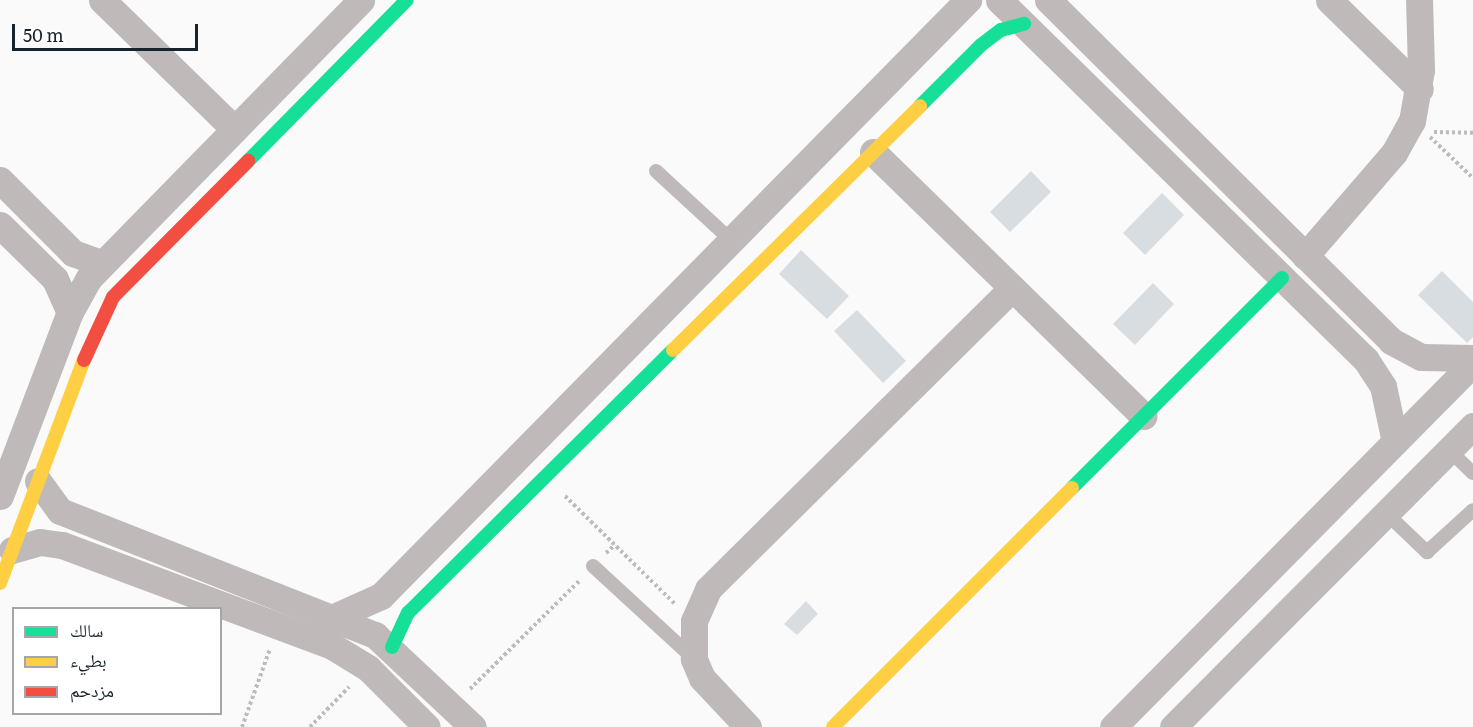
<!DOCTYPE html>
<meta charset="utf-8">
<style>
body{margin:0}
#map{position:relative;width:1473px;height:727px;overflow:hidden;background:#fafafa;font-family:Literata,"Noto Naskh Arabic",serif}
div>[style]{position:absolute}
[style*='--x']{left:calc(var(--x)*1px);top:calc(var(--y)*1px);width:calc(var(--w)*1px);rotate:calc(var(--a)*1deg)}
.building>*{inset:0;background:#d8dde2}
.path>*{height:4px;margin-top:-2px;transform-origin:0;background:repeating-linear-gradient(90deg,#bebbbc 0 3px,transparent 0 6px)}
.lane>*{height:14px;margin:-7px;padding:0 7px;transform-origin:7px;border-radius:7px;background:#bfbab9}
.street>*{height:27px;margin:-13.5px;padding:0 13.5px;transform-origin:13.5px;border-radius:13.5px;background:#bfbab9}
.fast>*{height:14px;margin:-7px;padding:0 7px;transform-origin:7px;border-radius:7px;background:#16e098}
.slow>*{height:14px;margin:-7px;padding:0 7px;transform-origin:7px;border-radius:7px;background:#ffcf43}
.jam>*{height:14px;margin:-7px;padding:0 7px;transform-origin:7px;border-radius:7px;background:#f24e42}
span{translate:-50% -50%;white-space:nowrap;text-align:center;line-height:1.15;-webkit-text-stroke:6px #fff;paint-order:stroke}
.legend{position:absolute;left:12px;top:607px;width:210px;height:108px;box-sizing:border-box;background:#fff;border:2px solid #a3a7ab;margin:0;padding:8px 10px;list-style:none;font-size:18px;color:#18242d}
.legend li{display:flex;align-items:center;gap:12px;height:30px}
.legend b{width:30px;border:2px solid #a3a7ab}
.scale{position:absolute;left:12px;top:24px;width:186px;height:27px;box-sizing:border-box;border:3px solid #18242d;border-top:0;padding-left:8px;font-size:18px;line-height:21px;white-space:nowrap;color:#18242d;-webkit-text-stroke:4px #fff;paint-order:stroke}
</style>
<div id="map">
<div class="building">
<div style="clip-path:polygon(1031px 171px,1051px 192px,1010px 232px,990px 212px)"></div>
<div style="clip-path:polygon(1162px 193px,1184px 215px,1145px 255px,1123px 233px)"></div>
<div style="clip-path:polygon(801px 250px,849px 296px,827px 319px,779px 274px)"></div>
<div style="clip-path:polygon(1442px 271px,1473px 302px,1473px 337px,1467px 343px,1418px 295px)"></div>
<div style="clip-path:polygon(1153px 283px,1174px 304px,1135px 345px,1113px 324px)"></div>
<div style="clip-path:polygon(857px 310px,906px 361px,883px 383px,834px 331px)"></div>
<div style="clip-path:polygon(806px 601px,818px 614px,797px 635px,784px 624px)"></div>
</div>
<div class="path">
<div style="--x:1434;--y:132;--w:39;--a:1"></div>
<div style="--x:1430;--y:137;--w:59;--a:43.6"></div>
<div style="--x:565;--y:496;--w:154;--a:44.5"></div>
<div style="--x:606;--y:553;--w:12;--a:-42"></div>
<div style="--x:470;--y:689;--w:155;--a:-44.7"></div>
<div style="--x:242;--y:727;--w:83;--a:-70.3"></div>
<div style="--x:310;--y:727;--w:56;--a:-45.7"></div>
</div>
<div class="lane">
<div style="--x:656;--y:171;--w:105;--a:42.7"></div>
<div style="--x:1449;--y:450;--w:33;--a:44"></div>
<div style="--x:1386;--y:513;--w:57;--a:43.6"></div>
<div style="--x:1427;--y:552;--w:62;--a:-42.4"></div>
<div style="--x:593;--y:566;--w:136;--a:42.6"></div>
</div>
<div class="street">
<div style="--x:102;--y:0;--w:185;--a:44.3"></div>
<div style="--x:999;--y:0;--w:514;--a:44.45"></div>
<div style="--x:1366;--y:360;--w:31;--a:57"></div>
<div style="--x:1383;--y:386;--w:57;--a:77.9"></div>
<div style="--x:1048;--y:0;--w:484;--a:44.8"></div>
<div style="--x:1391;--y:341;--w:34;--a:28"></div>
<div style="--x:1421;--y:357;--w:52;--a:1.1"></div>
<div style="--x:1329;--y:0;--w:127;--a:44.4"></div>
<div style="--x:873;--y:152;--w:378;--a:44.3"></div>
<div style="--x:0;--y:180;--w:103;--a:45"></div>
<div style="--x:73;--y:253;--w:30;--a:20"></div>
<div style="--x:0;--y:225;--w:77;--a:44.5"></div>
<div style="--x:55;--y:279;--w:36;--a:66"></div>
<div style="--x:1305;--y:256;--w:136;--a:-49.2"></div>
<div style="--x:1394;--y:153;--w:37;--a:-61"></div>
<div style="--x:1412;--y:121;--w:52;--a:-80"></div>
<div style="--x:1421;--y:70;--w:70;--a:-91.6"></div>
<div style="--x:38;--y:481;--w:37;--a:54"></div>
<div style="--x:60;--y:511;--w:339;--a:21.5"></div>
<div style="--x:375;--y:635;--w:134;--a:43.2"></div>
<div style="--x:0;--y:496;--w:197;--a:-69.2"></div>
<div style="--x:70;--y:312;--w:39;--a:-61"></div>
<div style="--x:89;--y:278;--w:389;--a:-45.6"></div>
<div style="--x:12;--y:550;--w:29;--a:-16"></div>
<div style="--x:40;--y:542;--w:22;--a:8"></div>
<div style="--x:62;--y:545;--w:288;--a:20.5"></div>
<div style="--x:332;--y:646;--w:42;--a:31.4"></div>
<div style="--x:368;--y:668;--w:83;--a:45"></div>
<div style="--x:336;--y:616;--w:49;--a:-24"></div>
<div style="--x:381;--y:596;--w:837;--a:-45.44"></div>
<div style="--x:748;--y:727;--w:67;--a:-133.2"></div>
<div style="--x:702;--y:678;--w:21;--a:-113"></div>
<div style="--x:694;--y:659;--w:38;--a:-90"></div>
<div style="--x:694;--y:621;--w:35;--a:-66"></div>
<div style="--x:708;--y:589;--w:428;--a:-44.7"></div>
<div style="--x:1113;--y:727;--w:512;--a:-45.32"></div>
<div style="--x:1173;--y:727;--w:425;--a:-45.1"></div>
</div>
<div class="fast">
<div style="--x:920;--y:106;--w:86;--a:-45"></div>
<div style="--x:981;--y:45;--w:25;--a:-37"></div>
<div style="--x:1001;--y:30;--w:24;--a:-15"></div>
<div style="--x:248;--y:161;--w:226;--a:-45.4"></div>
<div style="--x:1072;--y:488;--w:297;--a:-45"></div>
<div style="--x:392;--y:647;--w:38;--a:-65"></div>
<div style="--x:408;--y:613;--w:373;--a:-44.8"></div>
</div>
<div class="slow">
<div style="--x:673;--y:350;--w:347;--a:-44.6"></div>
<div style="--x:0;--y:583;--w:238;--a:-69.4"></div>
<div style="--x:833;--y:727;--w:338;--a:-45"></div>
</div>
<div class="jam">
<div style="--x:84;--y:360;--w:69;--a:-65.3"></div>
<div style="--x:113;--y:297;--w:192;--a:-45.2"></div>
</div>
<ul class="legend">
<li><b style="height:8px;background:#16e098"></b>سالك</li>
<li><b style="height:8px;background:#ffcf43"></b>بطيء</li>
<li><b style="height:8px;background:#f24e42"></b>مزدحم</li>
</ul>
<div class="scale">50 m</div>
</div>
